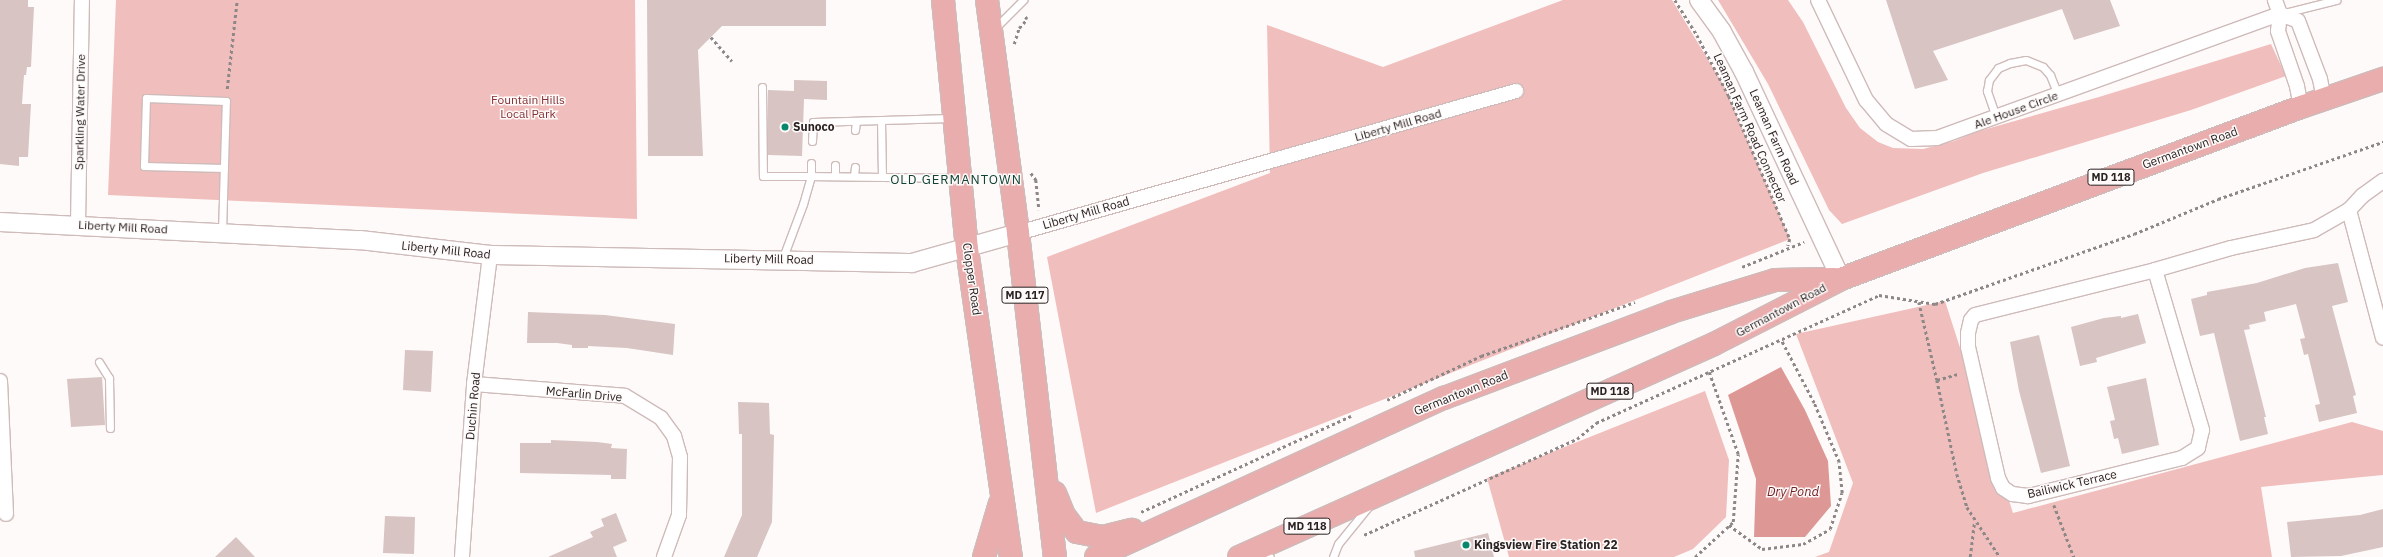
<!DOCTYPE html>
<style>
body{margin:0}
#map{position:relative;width:2383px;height:557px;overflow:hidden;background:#fefaf9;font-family:"IBM Plex Sans",sans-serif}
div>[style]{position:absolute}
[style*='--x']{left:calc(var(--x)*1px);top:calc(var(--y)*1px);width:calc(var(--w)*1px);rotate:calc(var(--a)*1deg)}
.green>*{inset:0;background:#f0bebc}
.water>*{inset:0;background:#dd9795}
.building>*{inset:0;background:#d8c4c3}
.path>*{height:2.5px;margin-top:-1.25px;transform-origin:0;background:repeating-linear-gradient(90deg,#8d8887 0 3px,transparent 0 6px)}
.roads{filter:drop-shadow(1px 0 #cebbba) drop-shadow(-1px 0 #cebbba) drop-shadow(0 1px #cebbba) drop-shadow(0 -1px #cebbba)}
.service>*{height:7px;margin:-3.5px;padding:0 3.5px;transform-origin:3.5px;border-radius:3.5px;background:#fff}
.minor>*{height:14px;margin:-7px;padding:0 7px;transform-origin:7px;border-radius:7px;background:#fff}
.tertiary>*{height:18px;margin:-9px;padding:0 9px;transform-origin:9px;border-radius:9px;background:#fff}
.primary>*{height:22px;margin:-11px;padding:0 11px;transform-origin:11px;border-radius:11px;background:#eaadad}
.dots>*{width:11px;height:11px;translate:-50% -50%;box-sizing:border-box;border:2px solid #fefaf9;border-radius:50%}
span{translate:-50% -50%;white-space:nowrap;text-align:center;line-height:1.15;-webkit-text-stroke:3px #fefaf9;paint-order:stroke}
.shield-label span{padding:1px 3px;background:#fefaf9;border:1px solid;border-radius:3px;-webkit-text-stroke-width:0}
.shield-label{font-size:11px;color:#2a2323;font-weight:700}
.park-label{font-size:12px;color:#843034}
.street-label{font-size:12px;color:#2a2323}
.poi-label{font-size:12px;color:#2a2323;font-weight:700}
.left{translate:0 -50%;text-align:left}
.neighbourhood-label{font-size:13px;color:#0e4335;letter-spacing:1px}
.water-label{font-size:13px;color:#711f24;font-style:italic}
</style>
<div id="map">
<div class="green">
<div style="clip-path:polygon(116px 0,635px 0,637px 219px,108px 195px)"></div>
<div style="clip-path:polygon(1563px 0,1672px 0,1724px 86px,1790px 239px,1096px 513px,1047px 257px,1270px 173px,1267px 25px,1383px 67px)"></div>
<div style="clip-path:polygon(1718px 0,1788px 0,1803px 22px,1846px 108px,1860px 128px,1878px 142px,1893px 148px,1923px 149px,1954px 141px,1976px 132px,2099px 97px,2271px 44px,2286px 76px,2191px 110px,1983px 173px,1842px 224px,1829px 210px,1768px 84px)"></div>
<div style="clip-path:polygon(1945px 301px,2013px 513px,2352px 422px,2383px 431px,2383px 475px,2261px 487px,2272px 557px,1815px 557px,1829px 552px,1853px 483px,1796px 334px)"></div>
<div style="clip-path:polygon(1705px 391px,1729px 460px,1726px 517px,1693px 549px,1674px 557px,1509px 557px,1487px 478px)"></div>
</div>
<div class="water">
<div style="clip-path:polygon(1781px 367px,1805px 410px,1828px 461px,1831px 506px,1805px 537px,1754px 537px,1756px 479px,1728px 395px)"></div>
</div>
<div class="building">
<div style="clip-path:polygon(0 0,28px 0,28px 7px,34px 7px,31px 67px,27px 67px,26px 75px,24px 75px,22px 104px,31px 104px,28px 157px,19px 157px,19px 166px,0 164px)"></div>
<div style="clip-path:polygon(647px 0,826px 0,826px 26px,722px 26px,698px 50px,703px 156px,648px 156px)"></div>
<div style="clip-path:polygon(1886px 0,2110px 0,2120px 26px,2074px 40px,2062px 9px,1933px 51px,1948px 80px,1915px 89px)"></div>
<div style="clip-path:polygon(794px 80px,827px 81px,827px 100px,804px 99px,802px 156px,768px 155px,768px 90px,794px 91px)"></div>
<div style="clip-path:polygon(2338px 263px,2348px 302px,2332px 306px,2356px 395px,2353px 396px,2357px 413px,2319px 422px,2315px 405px,2320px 404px,2308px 354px,2304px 355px,2300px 339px,2305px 338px,2296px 304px,2264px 312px,2266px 321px,2249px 325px,2250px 329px,2244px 330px,2266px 417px,2264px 417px,2268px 434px,2240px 441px,2214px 333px,2200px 336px,2191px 299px,2207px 295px,2207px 292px,2257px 283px,2305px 268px)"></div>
<div style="clip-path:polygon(528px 312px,605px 315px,675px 324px,673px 355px,627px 348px,588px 346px,588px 348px,572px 348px,572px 345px,557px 343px,527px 343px)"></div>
<div style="clip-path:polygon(2138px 314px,2146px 343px,2096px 358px,2097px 362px,2080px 366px,2071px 327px,2104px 318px,2121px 316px,2121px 318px)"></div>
<div style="clip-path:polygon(2039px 335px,2070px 466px,2041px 473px,2019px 391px,2010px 342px)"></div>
<div style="clip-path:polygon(405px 350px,433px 351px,431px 392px,403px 390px)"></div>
<div style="clip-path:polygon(102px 377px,105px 425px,71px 427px,67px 379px)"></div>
<div style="clip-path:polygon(2146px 378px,2159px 445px,2122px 454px,2118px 438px,2114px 439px,2110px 421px,2115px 420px,2107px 387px)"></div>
<div style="clip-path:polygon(738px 402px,769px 403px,770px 434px,774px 435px,772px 522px,757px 557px,724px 557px,742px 515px,742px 434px,739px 434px)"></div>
<div style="clip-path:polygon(551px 440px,597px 442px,612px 444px,611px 448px,627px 449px,626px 479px,611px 479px,611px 475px,520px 473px,520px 443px,551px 443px)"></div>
<div style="clip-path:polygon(2383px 509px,2383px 547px,2341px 556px,2291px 557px,2287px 522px,2360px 515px)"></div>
<div style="clip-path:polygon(616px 513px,627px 541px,613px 547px,617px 557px,548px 557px,593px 537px,590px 532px,604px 526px,601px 519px)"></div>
<div style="clip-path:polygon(385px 516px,415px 517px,414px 554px,383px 553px)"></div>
<div style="clip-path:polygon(1488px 533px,1494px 557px,1415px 557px,1414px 551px)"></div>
<div style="clip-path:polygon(236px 537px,255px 557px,215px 557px)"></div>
</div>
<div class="path">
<div style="--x:1675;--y:0;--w:41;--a:57.8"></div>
<div style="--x:1697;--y:35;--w:69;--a:62.3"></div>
<div style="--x:1729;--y:96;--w:155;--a:66.9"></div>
<div style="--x:1790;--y:239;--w:7;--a:106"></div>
<div style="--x:711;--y:37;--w:32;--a:49"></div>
<div style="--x:1014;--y:44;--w:17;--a:-73"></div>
<div style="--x:1019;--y:28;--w:12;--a:-48"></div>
<div style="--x:1027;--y:19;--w:4;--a:-135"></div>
<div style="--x:227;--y:89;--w:90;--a:-83.6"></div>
<div style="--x:1031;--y:173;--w:9;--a:54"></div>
<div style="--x:1036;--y:180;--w:30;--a:84"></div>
<div style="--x:1742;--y:267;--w:67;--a:-22"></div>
<div style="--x:1919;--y:302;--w:80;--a:77"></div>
<div style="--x:1937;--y:380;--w:22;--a:-16"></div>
<div style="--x:1937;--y:380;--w:96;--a:78"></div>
<div style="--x:1957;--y:474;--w:34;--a:73"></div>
<div style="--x:1967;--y:507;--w:60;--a:56.6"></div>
<div style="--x:1387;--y:400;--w:104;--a:-25.1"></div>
<div style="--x:1481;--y:356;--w:163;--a:-19.3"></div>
<div style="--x:2054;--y:505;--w:56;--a:69"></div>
<div style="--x:1141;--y:512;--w:231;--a:-24.6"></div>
<div style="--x:1729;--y:525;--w:41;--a:36"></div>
<div style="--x:1762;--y:549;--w:41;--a:-7"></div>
<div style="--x:1803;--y:544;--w:31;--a:-29"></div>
<div style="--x:1830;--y:529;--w:38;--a:-72"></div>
<div style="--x:1842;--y:493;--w:31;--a:-96"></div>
<div style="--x:1839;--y:462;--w:64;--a:-113"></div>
<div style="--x:1814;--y:403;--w:71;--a:-117.6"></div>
<div style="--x:1364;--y:535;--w:234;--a:-24.3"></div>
<div style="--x:1577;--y:439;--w:25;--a:-40"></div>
<div style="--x:1596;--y:423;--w:311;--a:-24.3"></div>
<div style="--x:1879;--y:295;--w:57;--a:9.1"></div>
<div style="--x:1935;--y:304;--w:211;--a:-19.4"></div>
<div style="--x:2134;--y:234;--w:91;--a:-22.6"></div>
<div style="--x:2218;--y:199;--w:175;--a:-19.1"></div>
<div style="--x:1695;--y:557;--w:52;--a:-42.6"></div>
<div style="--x:1733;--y:522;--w:68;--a:-85.8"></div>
<div style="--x:1738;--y:454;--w:87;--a:-109.5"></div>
<div style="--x:1970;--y:557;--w:34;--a:-83"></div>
</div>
<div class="roads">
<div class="service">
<div style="--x:2284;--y:13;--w:54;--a:-14"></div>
<div style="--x:995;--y:28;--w:40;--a:-45"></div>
<div style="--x:762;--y:87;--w:89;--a:89.4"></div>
<div style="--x:763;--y:176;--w:48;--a:0"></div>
<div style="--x:811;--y:176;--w:13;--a:-90"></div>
<div style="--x:1996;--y:117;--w:28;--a:-109"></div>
<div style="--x:1987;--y:91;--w:11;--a:-80"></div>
<div style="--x:1989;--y:80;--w:15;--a:-53"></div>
<div style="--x:1998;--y:68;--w:13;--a:-23"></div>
<div style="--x:2010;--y:63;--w:16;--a:-11"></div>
<div style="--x:2026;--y:60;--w:18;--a:22"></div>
<div style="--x:2043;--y:67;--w:11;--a:49"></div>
<div style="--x:2050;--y:75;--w:22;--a:68"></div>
<div style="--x:881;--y:120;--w:56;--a:89"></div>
<div style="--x:855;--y:130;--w:9;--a:-84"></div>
<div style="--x:812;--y:141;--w:19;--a:-87"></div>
<div style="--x:813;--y:122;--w:138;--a:-1.7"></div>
<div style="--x:835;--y:176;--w:11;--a:-90"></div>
<div style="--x:854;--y:176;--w:9;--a:-84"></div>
<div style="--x:222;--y:232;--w:131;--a:-88.3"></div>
<div style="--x:226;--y:101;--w:80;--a:-177.9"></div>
<div style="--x:146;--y:98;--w:68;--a:91.7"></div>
<div style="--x:144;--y:166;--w:80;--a:1.4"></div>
<div style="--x:782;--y:260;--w:60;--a:-69.4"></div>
<div style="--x:803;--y:204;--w:29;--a:-74"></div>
<div style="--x:811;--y:176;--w:146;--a:0.8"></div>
<div style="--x:99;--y:362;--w:19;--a:58"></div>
<div style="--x:109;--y:378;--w:50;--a:88.9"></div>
<div style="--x:1258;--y:554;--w:12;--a:14"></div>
<div style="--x:1333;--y:557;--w:14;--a:-69"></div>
<div style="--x:1338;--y:544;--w:48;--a:-51"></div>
</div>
<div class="minor">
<div style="--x:1818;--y:0;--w:111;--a:64.4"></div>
<div style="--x:1866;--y:100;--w:31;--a:50"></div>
<div style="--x:1886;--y:124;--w:29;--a:31"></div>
<div style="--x:1911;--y:139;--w:26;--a:-2"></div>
<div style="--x:1937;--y:138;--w:365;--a:-19.9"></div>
<div style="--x:2280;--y:14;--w:15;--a:-110"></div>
<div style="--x:2301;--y:107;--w:21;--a:-101"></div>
<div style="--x:2297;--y:86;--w:58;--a:-109.1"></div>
<div style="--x:2278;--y:31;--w:17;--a:-83"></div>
<div style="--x:2280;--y:14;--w:19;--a:21"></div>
<div style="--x:2298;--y:21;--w:62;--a:69.2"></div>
<div style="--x:2320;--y:79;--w:20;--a:79"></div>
<div style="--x:2349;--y:210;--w:132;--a:75.1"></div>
<div style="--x:78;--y:225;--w:225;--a:-89"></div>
<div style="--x:1018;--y:233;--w:518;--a:-15.92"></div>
<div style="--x:2155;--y:270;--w:167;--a:73.6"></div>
<div style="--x:2202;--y:430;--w:18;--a:103"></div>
<div style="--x:2198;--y:448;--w:19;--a:148"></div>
<div style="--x:2182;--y:458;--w:159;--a:166.1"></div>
<div style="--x:2028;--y:496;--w:16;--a:-173"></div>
<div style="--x:2012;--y:494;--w:11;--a:-146"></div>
<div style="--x:2003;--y:488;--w:11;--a:-117"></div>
<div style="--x:1998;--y:478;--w:134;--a:-102.9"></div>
<div style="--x:1968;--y:347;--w:14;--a:-90"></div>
<div style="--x:1968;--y:333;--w:13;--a:-77"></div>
<div style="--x:1971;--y:320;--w:6;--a:-51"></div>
<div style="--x:1975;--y:315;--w:186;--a:-14"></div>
<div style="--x:2155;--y:270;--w:79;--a:-16.1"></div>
<div style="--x:2231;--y:248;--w:85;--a:-12.2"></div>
<div style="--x:2314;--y:230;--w:40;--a:-29.7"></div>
<div style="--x:2349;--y:210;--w:19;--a:-47"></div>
<div style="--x:2362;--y:196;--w:26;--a:-36"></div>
<div style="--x:0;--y:381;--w:133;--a:87.4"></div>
<div style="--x:474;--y:384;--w:151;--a:4.5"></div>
<div style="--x:625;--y:396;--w:42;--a:31.4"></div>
<div style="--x:661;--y:418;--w:22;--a:54"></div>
<div style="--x:674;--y:436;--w:22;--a:74"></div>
<div style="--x:680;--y:457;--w:58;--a:91"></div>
<div style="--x:679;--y:515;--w:45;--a:109.7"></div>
<div style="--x:462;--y:557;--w:173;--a:-86"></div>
<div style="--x:474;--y:384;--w:130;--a:-82.9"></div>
</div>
<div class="tertiary">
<div style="--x:1699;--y:0;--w:39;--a:54"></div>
<div style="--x:1722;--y:32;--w:46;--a:61.2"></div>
<div style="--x:1744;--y:72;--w:229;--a:64.9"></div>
<div style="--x:0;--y:222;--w:360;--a:2.9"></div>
<div style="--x:360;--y:240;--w:131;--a:6.6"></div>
<div style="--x:490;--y:255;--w:422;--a:1.1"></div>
<div style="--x:912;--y:263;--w:110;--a:-15.8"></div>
</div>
<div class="primary">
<div style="--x:943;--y:0;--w:250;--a:84.5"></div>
<div style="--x:967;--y:249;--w:311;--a:81.9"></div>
<div style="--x:987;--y:0;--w:235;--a:82.4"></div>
<div style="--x:1018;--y:233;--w:326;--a:83.5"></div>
<div style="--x:1055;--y:493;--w:24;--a:68"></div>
<div style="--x:1064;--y:515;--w:21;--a:53"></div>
<div style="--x:1077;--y:532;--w:26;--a:11"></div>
<div style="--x:1103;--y:537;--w:30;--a:-14"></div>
<div style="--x:984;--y:557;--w:56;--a:-73.5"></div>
<div style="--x:1096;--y:557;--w:383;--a:-24.6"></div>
<div style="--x:1444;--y:398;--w:243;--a:-20.7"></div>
<div style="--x:1671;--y:312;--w:109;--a:-17.1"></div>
<div style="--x:1775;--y:280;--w:60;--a:-1"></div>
<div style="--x:1239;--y:557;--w:521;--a:-24.15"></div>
<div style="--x:1714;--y:344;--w:143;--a:-27.1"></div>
<div style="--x:1841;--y:279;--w:491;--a:-20.5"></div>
<div style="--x:2301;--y:107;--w:87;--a:-18.9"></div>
</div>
</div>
<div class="dots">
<div style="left:785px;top:127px;background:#07886c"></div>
<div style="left:1466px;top:545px;background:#07886c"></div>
</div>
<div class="shield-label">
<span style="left:2111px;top:177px">MD 118</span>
<span style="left:1025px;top:295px">MD 117</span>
<span style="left:1610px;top:391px">MD 118</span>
<span style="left:1307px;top:526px">MD 118</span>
</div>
<div class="park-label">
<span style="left:528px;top:107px">Fountain Hills<br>Local Park</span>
</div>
<div class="street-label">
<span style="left:2016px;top:110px;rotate:-20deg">Ale House Circle</span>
<span style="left:80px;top:112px;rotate:-89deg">Sparkling Water Drive</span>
<span style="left:1398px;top:125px;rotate:-16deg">Liberty Mill Road</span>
<span style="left:1750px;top:128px;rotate:66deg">Leaman Farm Road Connector</span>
<span style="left:1774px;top:137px;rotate:66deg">Leaman Farm Road</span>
<span style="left:2190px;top:148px;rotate:-20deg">Germantown Road</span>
<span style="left:1086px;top:213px;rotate:-16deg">Liberty Mill Road</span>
<span style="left:123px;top:227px;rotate:3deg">Liberty Mill Road</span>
<span style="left:446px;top:250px;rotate:6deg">Liberty Mill Road</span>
<span style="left:769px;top:259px;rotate:1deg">Liberty Mill Road</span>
<span style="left:972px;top:279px;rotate:82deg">Clopper Road</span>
<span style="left:1781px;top:310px;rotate:-28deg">Germantown Road</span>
<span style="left:1461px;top:393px;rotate:-22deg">Germantown Road</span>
<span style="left:584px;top:394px;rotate:5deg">McFarlin Drive</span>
<span style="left:473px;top:406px;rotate:-85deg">Duchin Road</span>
<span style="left:2072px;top:484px;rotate:-13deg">Bailiwick Terrace</span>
</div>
<div class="poi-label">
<span class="left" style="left:793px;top:127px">Sunoco</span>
<span class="left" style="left:1474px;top:545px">Kingsview Fire Station 22</span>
</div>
<div class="neighbourhood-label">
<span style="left:956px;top:180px">OLD GERMANTOWN</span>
</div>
<div class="water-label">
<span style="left:1793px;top:492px">Dry Pond</span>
</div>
</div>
